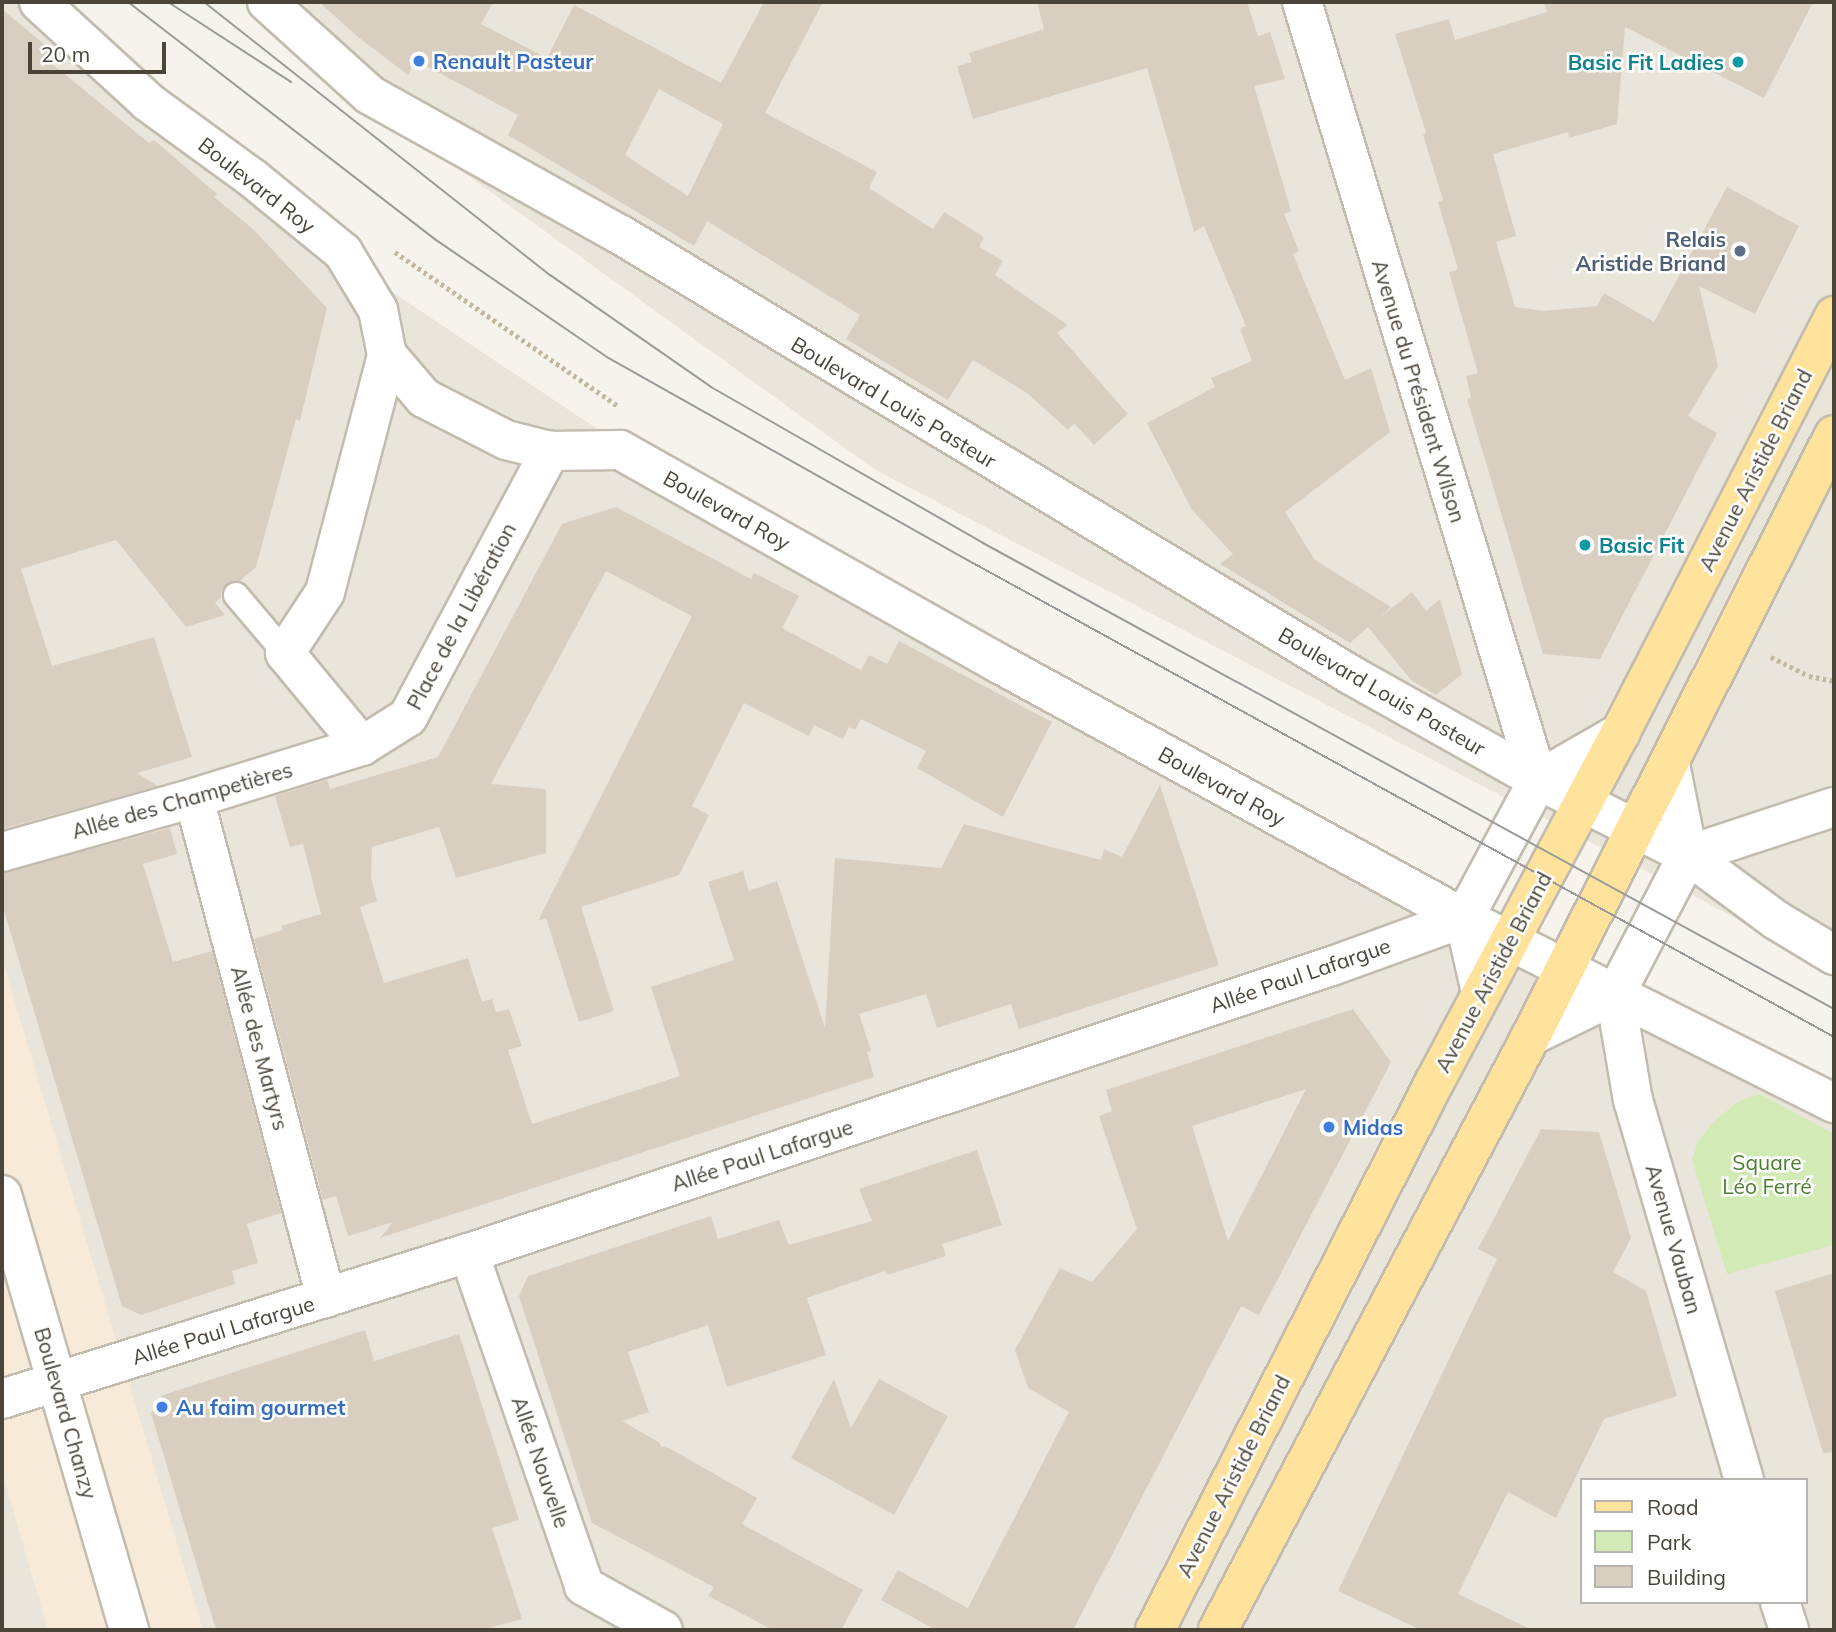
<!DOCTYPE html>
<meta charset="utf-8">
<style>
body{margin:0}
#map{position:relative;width:1836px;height:1632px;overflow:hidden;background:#f6f3ec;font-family:Mulish,sans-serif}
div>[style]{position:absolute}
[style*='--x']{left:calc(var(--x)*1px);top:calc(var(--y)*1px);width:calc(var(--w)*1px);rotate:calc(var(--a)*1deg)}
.residential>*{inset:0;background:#eae5da}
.commercial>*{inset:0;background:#f7ead8}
.green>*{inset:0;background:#d2eab5}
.building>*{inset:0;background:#d8cfc1}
.path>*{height:4.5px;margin-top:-2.25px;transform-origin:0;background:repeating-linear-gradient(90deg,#c4b79f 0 3.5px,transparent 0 7px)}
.roads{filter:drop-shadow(2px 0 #c2bbae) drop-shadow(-2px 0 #c2bbae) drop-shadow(0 2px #c2bbae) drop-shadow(0 -2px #c2bbae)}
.lane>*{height:24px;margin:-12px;padding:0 12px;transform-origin:12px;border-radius:12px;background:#fff}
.street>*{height:38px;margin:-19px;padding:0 19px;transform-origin:19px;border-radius:19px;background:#fff}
.primary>*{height:38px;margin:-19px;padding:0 19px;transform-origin:19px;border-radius:19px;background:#ffe39c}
.tram>*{height:2px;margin:-1px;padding:0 1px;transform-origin:1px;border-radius:1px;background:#9a9a9a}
.dots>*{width:19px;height:19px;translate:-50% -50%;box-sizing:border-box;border:4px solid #fff;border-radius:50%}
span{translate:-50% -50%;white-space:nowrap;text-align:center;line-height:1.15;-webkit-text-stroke:5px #fff;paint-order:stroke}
.shop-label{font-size:21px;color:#366cbe;font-weight:700}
.left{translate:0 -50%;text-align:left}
.culture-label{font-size:21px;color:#0d838f;font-weight:700}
.right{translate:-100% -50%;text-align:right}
.street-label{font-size:21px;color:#4b4439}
.service-label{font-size:21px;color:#4e5e75;font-weight:700}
.park-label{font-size:21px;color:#4a7f2a}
.frame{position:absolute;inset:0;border:4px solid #4b4439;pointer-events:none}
.legend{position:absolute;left:1580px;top:1478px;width:228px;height:126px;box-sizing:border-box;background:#fff;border:2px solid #b7b4b0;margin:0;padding:9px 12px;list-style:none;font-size:21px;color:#4b4439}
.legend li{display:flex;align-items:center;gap:14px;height:35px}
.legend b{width:35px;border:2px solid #b7b4b0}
.scale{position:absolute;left:28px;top:42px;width:138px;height:32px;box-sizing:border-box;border:4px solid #4b4439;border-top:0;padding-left:9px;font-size:21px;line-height:24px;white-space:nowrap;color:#4b4439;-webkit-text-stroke:5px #fff;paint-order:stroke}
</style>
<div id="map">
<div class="residential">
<div style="clip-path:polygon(evenodd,2px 2px,22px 2px,165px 140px,871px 612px,1834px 1115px,1834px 1630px,2px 1630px,2px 2px,1582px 1480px,1806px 1480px,1806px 1602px,1582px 1602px,1582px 1480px)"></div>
<div style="clip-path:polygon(259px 2px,1834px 2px,1834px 969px,874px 469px,387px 117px)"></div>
</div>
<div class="commercial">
<div style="clip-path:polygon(2px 959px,203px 1630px,48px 1630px,2px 1472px)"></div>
</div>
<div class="green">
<div style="clip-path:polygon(1760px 1094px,1834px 1134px,1834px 1245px,1727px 1274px,1692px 1159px,1698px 1142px,1713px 1122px,1739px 1101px)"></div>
</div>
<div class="building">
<div style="clip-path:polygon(evenodd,319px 2px,493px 2px,481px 24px,547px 58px,574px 5px,721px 83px,764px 2px,823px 2px,765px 113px,877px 172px,869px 188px,933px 229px,944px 212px,984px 237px,979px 247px,1003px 261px,995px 275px,1068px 325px,1057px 333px,1128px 414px,1094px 445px,1074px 423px,1068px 430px,1027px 393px,973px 360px,948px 400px,846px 339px,860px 315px,707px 221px,694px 246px,508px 135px,518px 115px,415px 60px,408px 75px,358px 37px,319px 2px,659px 89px,723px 124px,688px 196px,625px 155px,659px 89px)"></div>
<div style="clip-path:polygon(1037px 2px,1247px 2px,1258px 36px,1270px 32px,1285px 79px,1254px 86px,1291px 211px,1284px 214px,1299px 251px,1293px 254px,1345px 380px,1371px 368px,1390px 432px,1285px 512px,1315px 560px,1391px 607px,1378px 619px,1412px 592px,1426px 611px,1440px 599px,1462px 674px,1436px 695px,1411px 680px,1368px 627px,1350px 643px,1220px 564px,1233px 554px,1192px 510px,1147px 423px,1215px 387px,1211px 378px,1252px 361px,1240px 329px,1246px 326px,1204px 226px,1194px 232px,1147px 68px,973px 119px,957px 66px,972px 62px,969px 53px,1044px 29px)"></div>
<div style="clip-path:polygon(1544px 2px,1813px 2px,1764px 98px,1625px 27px,1617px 124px,1569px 138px,1568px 132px,1493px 154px,1516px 236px,1496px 242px,1515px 307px,1544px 311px,1597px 306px,1604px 293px,1654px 322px,1727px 187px,1799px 226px,1755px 314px,1699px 286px,1718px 366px,1688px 416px,1717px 433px,1600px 659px,1543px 654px,1467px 399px,1471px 398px,1466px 376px,1478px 373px,1449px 272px,1458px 269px,1438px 202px,1443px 200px,1423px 135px,1426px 133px,1395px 34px,1449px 19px,1455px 40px,1547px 12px)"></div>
<div style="clip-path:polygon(2px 9px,58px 56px,51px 63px,149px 143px,154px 140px,217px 194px,214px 197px,253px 229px,327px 308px,300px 421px,296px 419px,256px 567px,240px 581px,227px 583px,222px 589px,221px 597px,215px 603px,225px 615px,186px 627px,116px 540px,21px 569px,52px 666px,154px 637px,192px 757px,137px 773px,158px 786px,2px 829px)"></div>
<div style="clip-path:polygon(616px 507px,751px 579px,754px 573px,799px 596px,782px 628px,861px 670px,869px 655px,887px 664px,899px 641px,1052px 722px,1003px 817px,917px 768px,926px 751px,861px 719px,855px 730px,849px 727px,843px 739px,814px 725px,809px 736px,744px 703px,692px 806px,709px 815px,679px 875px,581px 907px,614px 1011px,579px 1022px,546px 918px,538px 921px,692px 616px,606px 571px,491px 784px,546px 789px,546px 853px,456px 878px,439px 827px,372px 847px,371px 878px,377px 901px,360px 907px,384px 983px,468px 958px,482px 1002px,492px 999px,496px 1012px,509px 1009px,522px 1046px,508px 1050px,532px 1124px,680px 1076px,651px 987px,734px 960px,708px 882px,743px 871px,749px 891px,777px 881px,825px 1028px,835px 858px,941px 868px,964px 824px,1101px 860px,1104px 849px,1122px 857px,1160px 785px,1219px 965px,1019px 1029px,1011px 1004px,937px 1028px,926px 994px,859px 1014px,871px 1051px,867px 1052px,874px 1077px,380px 1238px,393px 1222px,348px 1236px,336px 1196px,323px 1200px,254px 939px,283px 930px,281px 926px,321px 914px,303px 844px,290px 847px,275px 796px,327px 780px,330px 789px,438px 757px,562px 524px)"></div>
<div style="clip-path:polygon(170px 828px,177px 854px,143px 864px,173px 962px,212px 951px,281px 1213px,247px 1224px,258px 1263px,232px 1271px,235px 1284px,141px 1315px,122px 1306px,2px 904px,2px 873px)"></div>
<div style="clip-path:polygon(evenodd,1353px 1009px,1391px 1062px,1259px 1315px,1241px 1306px,1073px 1630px,936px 1630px,881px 1600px,898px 1570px,968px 1608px,1069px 1412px,1028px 1388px,1015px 1350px,1060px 1268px,1092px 1282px,1137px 1229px,1099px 1116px,1112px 1111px,1106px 1090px,1353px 1009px,1306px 1089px,1228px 1241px,1192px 1126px,1306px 1089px)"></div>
<div style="clip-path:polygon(1541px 1129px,1599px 1132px,1631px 1238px,1613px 1272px,1646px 1291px,1677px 1396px,1604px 1419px,1556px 1518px,1508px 1492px,1458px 1594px,1532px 1630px,1421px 1630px,1338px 1591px,1497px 1259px,1478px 1249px)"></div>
<div style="clip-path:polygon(977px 1150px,1002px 1225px,942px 1244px,946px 1256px,887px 1275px,885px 1271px,807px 1298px,826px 1355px,727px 1387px,708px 1325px,628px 1352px,649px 1412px,622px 1421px,660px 1443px,661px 1447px,665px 1446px,757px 1498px,742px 1524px,863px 1590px,841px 1630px,773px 1630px,708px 1596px,714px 1587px,592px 1523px,519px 1296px,528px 1276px,711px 1216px,718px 1239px,779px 1220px,789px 1245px,872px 1221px,859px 1189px)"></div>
<div style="clip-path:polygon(1834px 1273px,1834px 1452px,1823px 1453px,1775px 1291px)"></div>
<div style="clip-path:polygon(365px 1330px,374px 1361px,459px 1334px,519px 1520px,492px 1528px,522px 1619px,482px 1630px,216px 1630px,151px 1413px,163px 1395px)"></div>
<div style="clip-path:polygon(834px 1379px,851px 1428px,879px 1379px,948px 1416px,894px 1515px,791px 1458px)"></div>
</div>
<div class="path">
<div style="--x:395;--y:252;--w:271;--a:34.6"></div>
<div style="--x:1771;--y:657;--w:42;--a:26.6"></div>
<div style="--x:1809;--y:676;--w:25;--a:11"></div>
</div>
<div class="roads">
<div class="lane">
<div style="--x:236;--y:595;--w:76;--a:49.8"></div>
</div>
<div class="street">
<div style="--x:39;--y:2;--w:148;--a:42.5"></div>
<div style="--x:148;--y:102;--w:127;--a:36.1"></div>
<div style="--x:251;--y:177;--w:119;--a:39.2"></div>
<div style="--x:343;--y:252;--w:68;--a:58.9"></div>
<div style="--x:378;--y:310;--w:46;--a:78.7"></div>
<div style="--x:387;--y:355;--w:57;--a:49.3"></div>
<div style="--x:424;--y:398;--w:92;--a:27.1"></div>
<div style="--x:506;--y:440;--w:45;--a:14"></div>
<div style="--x:550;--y:451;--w:70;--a:-0.8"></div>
<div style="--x:620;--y:450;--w:434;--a:29.4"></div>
<div style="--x:998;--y:663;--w:531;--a:28.69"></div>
<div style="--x:1464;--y:918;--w:414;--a:26.6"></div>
<div style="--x:267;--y:2;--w:139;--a:42.1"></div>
<div style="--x:370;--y:95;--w:287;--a:29.2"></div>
<div style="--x:621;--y:235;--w:852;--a:31.08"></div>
<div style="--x:1351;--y:675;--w:214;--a:29.3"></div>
<div style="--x:1538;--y:780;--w:168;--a:26.6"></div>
<div style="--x:1688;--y:855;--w:109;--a:36.5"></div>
<div style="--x:1776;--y:920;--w:68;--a:31.1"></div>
<div style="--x:1302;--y:2;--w:813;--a:73.13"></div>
<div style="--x:362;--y:746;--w:121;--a:-129.6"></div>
<div style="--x:285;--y:653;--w:73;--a:-56.7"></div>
<div style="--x:325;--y:592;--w:245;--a:-75.3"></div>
<div style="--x:194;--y:798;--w:517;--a:75.21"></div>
<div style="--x:2;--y:852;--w:199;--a:-15.7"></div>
<div style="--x:194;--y:798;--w:176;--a:-17.2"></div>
<div style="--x:362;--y:746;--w:54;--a:-32.2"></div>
<div style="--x:408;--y:717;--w:302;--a:-61.9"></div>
<div style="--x:1688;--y:855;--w:154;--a:-18.2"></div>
<div style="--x:1481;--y:992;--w:76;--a:-102.9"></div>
<div style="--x:1464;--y:918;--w:157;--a:-61.8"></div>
<div style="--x:1538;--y:780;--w:95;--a:-29.8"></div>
<div style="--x:1615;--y:995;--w:107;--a:80.3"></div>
<div style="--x:1633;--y:1100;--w:396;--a:73.7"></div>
<div style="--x:1531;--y:1036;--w:93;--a:-26"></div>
<div style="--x:1615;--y:995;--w:158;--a:-62.5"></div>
<div style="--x:1688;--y:855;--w:93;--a:-101.2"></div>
<div style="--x:2;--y:1195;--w:453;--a:73.7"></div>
<div style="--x:469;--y:1253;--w:352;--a:70.9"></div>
<div style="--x:584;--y:1586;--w:90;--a:29.1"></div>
<div style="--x:2;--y:1399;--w:489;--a:-17.4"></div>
<div style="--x:469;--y:1253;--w:909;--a:-18.4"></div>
<div style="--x:1332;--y:966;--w:140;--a:-20"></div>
<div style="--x:1780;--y:1602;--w:29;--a:72"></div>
</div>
<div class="primary">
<div style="--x:1155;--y:1630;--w:614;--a:-62.98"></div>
<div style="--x:1434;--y:1083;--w:396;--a:-62"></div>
<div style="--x:1620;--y:733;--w:469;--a:-62.8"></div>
<div style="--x:1218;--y:1630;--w:671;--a:-62.21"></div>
<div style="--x:1531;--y:1036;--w:673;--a:-63.24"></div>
</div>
</div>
<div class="tram">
<div style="--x:128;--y:2;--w:389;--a:37.7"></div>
<div style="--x:436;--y:240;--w:207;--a:34.4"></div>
<div style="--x:607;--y:357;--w:420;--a:29.4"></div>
<div style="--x:973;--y:563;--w:983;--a:28.83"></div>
<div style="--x:168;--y:2;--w:147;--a:33"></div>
<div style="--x:204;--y:2;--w:441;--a:38.3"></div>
<div style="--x:550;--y:275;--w:196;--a:34.8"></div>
<div style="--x:711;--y:387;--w:314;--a:29.8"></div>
<div style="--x:983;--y:543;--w:970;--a:28.7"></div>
</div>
<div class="dots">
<div style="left:419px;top:61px;background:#3f7fe0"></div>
<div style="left:1738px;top:62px;background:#0f9aa8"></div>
<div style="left:1740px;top:251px;background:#5c6f8a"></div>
<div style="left:1585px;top:545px;background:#0f9aa8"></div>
<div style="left:1329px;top:1127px;background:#3f7fe0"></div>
<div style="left:162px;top:1407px;background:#3f7fe0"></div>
</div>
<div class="shop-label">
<span class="left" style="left:433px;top:61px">Renault Pasteur</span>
<span class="left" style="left:1343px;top:1127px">Midas</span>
<span class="left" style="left:176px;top:1407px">Au faim gourmet</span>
</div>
<div class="culture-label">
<span class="right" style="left:1724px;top:62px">Basic Fit Ladies</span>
<span class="left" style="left:1599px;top:545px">Basic Fit</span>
</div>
<div class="street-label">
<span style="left:257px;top:185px;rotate:38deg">Boulevard Roy</span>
<span style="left:1419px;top:391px;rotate:73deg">Avenue du Président Wilson</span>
<span style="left:894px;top:402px;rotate:31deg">Boulevard Louis Pasteur</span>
<span style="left:1755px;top:470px;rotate:-63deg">Avenue Aristide Briand</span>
<span style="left:727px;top:510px;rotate:29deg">Boulevard Roy</span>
<span style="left:461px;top:616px;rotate:-62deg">Place de la Libération</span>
<span style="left:1382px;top:691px;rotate:30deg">Boulevard Louis Pasteur</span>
<span style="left:1222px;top:786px;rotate:29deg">Boulevard Roy</span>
<span style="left:182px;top:800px;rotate:-16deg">Allée des Champetières</span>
<span style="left:1493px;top:972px;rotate:-62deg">Avenue Aristide Briand</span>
<span style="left:1300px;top:975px;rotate:-19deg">Allée Paul Lafargue</span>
<span style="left:260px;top:1048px;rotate:75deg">Allée des Martyrs</span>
<span style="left:762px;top:1155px;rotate:-18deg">Allée Paul Lafargue</span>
<span style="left:1674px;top:1239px;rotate:74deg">Avenue Vauban</span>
<span style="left:223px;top:1330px;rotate:-17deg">Allée Paul Lafargue</span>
<span style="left:66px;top:1413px;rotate:74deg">Boulevard Chanzy</span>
<span style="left:541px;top:1462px;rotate:71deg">Allée Nouvelle</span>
<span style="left:1233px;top:1476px;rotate:-63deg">Avenue Aristide Briand</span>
</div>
<div class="service-label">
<span class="right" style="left:1726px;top:251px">Relais<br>Aristide Briand</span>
</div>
<div class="park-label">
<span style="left:1767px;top:1174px">Square<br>Léo Ferré</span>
</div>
<div class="frame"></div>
<ul class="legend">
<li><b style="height:9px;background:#ffe39c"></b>Road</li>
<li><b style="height:19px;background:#d2eab5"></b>Park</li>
<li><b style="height:19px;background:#d8cfc1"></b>Building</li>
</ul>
<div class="scale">20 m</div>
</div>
